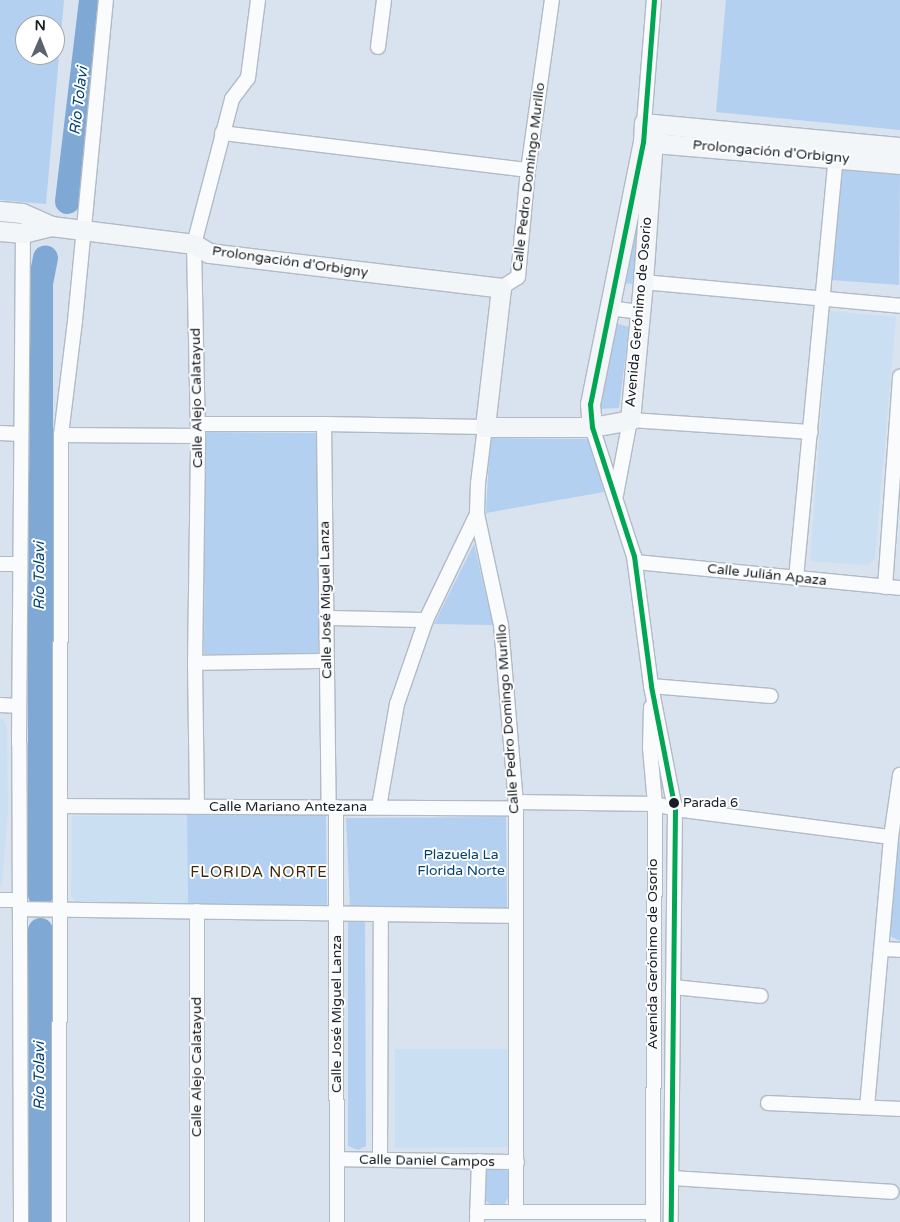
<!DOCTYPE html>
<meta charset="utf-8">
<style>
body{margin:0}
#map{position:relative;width:900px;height:1222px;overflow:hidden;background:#d8e3ef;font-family:"Varela Round",sans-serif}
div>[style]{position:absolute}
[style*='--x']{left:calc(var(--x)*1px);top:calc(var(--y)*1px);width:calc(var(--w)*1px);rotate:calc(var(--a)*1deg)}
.built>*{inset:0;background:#cbdff3}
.green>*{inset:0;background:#b3d0f1}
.river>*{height:25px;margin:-12.5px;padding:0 12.5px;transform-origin:12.5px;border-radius:12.5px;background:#7fa8d5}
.roads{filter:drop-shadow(1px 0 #b2bac4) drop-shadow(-1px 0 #b2bac4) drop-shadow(0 1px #b2bac4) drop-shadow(0 -1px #b2bac4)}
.street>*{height:14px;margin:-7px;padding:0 7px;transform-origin:7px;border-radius:7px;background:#f9fbfd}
.secondary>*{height:19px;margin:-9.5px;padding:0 9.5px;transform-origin:9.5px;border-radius:9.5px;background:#f3f6f8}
.bus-1>*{height:5px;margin:-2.5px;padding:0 2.5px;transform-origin:2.5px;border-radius:2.5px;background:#00a651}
.dots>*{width:14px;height:14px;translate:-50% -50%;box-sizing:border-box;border:2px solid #fff;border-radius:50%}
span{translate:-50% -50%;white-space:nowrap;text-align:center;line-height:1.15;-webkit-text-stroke:4px #fff;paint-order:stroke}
.bus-label{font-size:13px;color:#171e26}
.left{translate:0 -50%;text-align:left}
.street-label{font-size:14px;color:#171e26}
.park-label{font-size:14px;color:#014178}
.water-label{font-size:15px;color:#014178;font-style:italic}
.neighbourhood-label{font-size:15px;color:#3f2703;letter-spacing:1px}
.north{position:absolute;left:15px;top:15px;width:50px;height:50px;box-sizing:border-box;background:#fff;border:1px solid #a2a5a8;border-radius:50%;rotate:1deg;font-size:14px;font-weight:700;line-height:20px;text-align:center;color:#171e26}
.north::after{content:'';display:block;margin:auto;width:18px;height:22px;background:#5b636c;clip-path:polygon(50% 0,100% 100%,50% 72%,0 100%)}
</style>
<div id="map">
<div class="built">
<div style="clip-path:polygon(829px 311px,896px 317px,875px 558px,868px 565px,810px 561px)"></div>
<div style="clip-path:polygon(0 719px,3px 719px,7px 727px,8px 810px,2px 885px,0 886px)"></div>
<div style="clip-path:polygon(187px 815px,188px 905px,78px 904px,71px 897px,72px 816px)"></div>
<div style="clip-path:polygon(395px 1049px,510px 1049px,509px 1147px,395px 1148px)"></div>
</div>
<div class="green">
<div style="clip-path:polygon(evenodd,0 0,64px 0,46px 204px,0 200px,0 0,25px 25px,55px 25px,55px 55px,25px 55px,25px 25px)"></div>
<div style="clip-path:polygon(726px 0,900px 0,900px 130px,716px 112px)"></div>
<div style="clip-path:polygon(840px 168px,900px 173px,899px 285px,831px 280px)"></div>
<div style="clip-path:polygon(640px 194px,635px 284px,621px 283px)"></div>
<div style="clip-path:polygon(614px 323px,629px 327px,619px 408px,600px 409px,599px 401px)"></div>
<div style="clip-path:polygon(205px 432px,320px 433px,318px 654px,204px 654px)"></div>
<div style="clip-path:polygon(490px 438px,590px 439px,604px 492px,486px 513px)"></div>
<div style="clip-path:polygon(474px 544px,493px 625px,434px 624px)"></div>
<div style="clip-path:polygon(326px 813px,327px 906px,188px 905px,187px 815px)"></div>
<div style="clip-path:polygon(506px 817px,507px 909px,350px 907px,346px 818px)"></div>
<div style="clip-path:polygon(900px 832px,900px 941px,892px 937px,890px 932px)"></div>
<div style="clip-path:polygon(352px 918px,361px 918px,365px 923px,366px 1146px,358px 1150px,348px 1146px,348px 922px)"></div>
<div style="clip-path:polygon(497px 1167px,508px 1171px,511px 1178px,510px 1194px,503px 1207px,494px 1208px,483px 1198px,484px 1174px,489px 1168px)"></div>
</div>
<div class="river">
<div style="--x:67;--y:201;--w:202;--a:-83.2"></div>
<div style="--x:40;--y:894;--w:611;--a:-90"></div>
<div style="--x:40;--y:283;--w:26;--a:-79"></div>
<div style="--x:40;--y:1222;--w:292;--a:-90"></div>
</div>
<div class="roads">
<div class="street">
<div style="--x:378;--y:47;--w:47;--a:-82.7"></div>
<div style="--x:644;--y:123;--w:123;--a:-85.4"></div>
<div style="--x:222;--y:133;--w:308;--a:6.9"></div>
<div style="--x:643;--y:282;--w:258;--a:5.3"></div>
<div style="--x:501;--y:288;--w:20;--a:-33"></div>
<div style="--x:518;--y:277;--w:107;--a:-84.7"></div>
<div style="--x:528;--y:170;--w:172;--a:-82"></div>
<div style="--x:608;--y:308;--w:32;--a:7"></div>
<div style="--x:198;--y:424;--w:126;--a:0"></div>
<div style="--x:324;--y:424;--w:161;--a:1.1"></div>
<div style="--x:485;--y:427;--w:56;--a:97.1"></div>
<div style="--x:478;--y:483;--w:31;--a:92"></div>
<div style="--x:477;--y:514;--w:114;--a:77.8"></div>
<div style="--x:501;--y:625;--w:178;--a:85.2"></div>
<div style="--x:516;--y:802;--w:410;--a:90"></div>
<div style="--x:324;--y:424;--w:383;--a:89.3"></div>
<div style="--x:592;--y:427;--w:136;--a:72"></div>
<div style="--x:634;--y:556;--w:131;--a:82.5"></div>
<div style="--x:651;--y:686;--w:125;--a:79"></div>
<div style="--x:675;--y:809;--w:413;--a:90.6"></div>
<div style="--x:0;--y:433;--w:21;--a:3"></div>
<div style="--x:61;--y:435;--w:137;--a:0.4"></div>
<div style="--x:616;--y:495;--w:76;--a:-79.4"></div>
<div style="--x:630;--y:420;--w:181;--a:3.8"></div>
<div style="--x:635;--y:562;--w:266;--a:5.6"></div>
<div style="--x:0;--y:564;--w:20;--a:0"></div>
<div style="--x:796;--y:578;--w:423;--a:-84.6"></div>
<div style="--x:885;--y:587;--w:211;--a:-85.9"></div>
<div style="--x:327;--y:618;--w:99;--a:1.2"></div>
<div style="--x:195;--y:663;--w:132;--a:-0.9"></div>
<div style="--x:651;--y:686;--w:120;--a:4.8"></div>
<div style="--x:0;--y:705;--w:19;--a:3"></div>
<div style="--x:651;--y:707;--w:41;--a:91.4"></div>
<div style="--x:650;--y:748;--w:56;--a:84.9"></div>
<div style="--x:655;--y:804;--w:418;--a:90.3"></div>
<div style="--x:516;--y:802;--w:139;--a:0.8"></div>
<div style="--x:655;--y:804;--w:21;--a:14"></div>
<div style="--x:675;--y:809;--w:218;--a:7.4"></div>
<div style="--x:60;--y:806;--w:456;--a:0.3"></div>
<div style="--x:197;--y:806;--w:143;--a:-90.8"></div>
<div style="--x:195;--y:663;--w:227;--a:-89.2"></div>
<div style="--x:198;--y:436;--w:192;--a:-91.2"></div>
<div style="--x:194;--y:244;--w:150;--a:-75.3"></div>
<div style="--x:232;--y:99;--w:26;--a:-53"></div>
<div style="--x:248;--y:78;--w:79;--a:-82.7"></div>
<div style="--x:336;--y:807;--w:415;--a:89.9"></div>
<div style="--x:379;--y:807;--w:105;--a:-80.1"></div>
<div style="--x:397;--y:704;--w:89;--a:-71"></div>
<div style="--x:426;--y:620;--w:118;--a:-64.3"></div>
<div style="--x:0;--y:900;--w:20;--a:0"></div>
<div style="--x:20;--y:909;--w:495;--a:0.8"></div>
<div style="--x:197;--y:911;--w:311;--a:90"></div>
<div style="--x:883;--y:949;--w:17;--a:3"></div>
<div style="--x:673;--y:987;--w:88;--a:5.8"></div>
<div style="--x:768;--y:1103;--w:132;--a:2.6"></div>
<div style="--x:867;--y:1107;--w:271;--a:-84.9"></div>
<div style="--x:891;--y:837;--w:63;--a:-81.7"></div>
<div style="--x:337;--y:1159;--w:180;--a:1"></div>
<div style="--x:380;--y:1160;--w:246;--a:-89.8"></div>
<div style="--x:671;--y:1178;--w:221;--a:3.6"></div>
<div style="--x:477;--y:1212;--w:176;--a:0"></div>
<div style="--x:477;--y:1221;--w:60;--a:-88.1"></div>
<div style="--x:21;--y:1222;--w:479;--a:-90.2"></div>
<div style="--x:19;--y:743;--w:510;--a:-89.55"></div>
<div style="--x:59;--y:1222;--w:787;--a:-89.85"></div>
<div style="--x:61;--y:435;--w:115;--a:-83"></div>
<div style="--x:75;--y:321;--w:322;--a:-84.5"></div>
</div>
<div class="secondary">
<div style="--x:643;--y:142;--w:258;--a:4.9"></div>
<div style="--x:0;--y:211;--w:22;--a:5"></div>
<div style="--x:22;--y:213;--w:32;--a:24"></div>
<div style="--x:51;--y:226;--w:144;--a:7.2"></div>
<div style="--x:194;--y:244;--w:17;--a:31"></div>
<div style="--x:209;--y:253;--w:294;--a:6.8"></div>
<div style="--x:501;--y:288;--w:140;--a:96.6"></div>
<div style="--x:485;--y:427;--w:107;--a:0"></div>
<div style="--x:592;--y:427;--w:39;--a:-10"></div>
<div style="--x:630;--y:420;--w:139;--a:-84.6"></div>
<div style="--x:643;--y:282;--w:158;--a:-86"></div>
<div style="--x:0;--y:231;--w:23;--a:5"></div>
<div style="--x:23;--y:233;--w:29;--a:-14"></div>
<div style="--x:592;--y:427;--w:23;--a:-95"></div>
<div style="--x:590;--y:404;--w:267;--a:-78.6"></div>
<div style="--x:643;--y:142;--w:19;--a:-87"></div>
<div style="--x:644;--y:123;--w:257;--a:5.4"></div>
</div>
</div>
<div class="bus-1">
<div style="--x:654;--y:0;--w:142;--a:94.4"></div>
<div style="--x:643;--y:142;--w:267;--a:101.4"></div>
<div style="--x:590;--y:404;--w:23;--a:85"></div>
<div style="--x:592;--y:427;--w:136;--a:72"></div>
<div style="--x:634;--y:556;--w:131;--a:82.5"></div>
<div style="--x:651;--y:686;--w:125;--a:79"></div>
<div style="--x:675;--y:809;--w:413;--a:90.6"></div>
</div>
<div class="dots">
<div style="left:674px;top:803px;background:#171e26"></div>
</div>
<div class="bus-label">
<span class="left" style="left:683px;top:803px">Parada 6</span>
</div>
<div class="street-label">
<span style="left:771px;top:152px;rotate:5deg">Prolongación d'Orbigny</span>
<span style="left:529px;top:177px;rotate:-83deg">Calle Pedro Domingo Murillo</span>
<span style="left:290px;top:262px;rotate:8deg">Prolongación d'Orbigny</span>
<span style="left:639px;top:312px;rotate:-85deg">Avenida Gerónimo de Osorio</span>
<span style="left:197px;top:398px;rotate:-91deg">Calle Alejo Calatayud</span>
<span style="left:767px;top:575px;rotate:6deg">Calle Julián Apaza</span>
<span style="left:326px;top:600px;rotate:-91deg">Calle José Miguel Lanza</span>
<span style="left:508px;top:719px;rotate:-94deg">Calle Pedro Domingo Murillo</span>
<span style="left:288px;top:807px">Calle Mariano Antezana</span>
<span style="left:653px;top:954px;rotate:-90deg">Avenida Gerónimo de Osorio</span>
<span style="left:337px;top:1014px;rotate:-90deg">Calle José Miguel Lanza</span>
<span style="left:197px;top:1067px;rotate:-90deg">Calle Alejo Calatayud</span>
<span style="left:427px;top:1161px;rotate:1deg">Calle Daniel Campos</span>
</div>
<div class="park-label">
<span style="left:461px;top:863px">Plazuela La<br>Florida Norte</span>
</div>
<div class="water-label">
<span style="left:79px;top:101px;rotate:-83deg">Río Tolavi</span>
<span style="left:40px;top:576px;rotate:-90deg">Río Tolavi</span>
<span style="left:40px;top:1076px;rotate:-90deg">Río Tolavi</span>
</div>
<div class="neighbourhood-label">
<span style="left:259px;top:873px">FLORIDA NORTE</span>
</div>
<div class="north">N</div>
</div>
